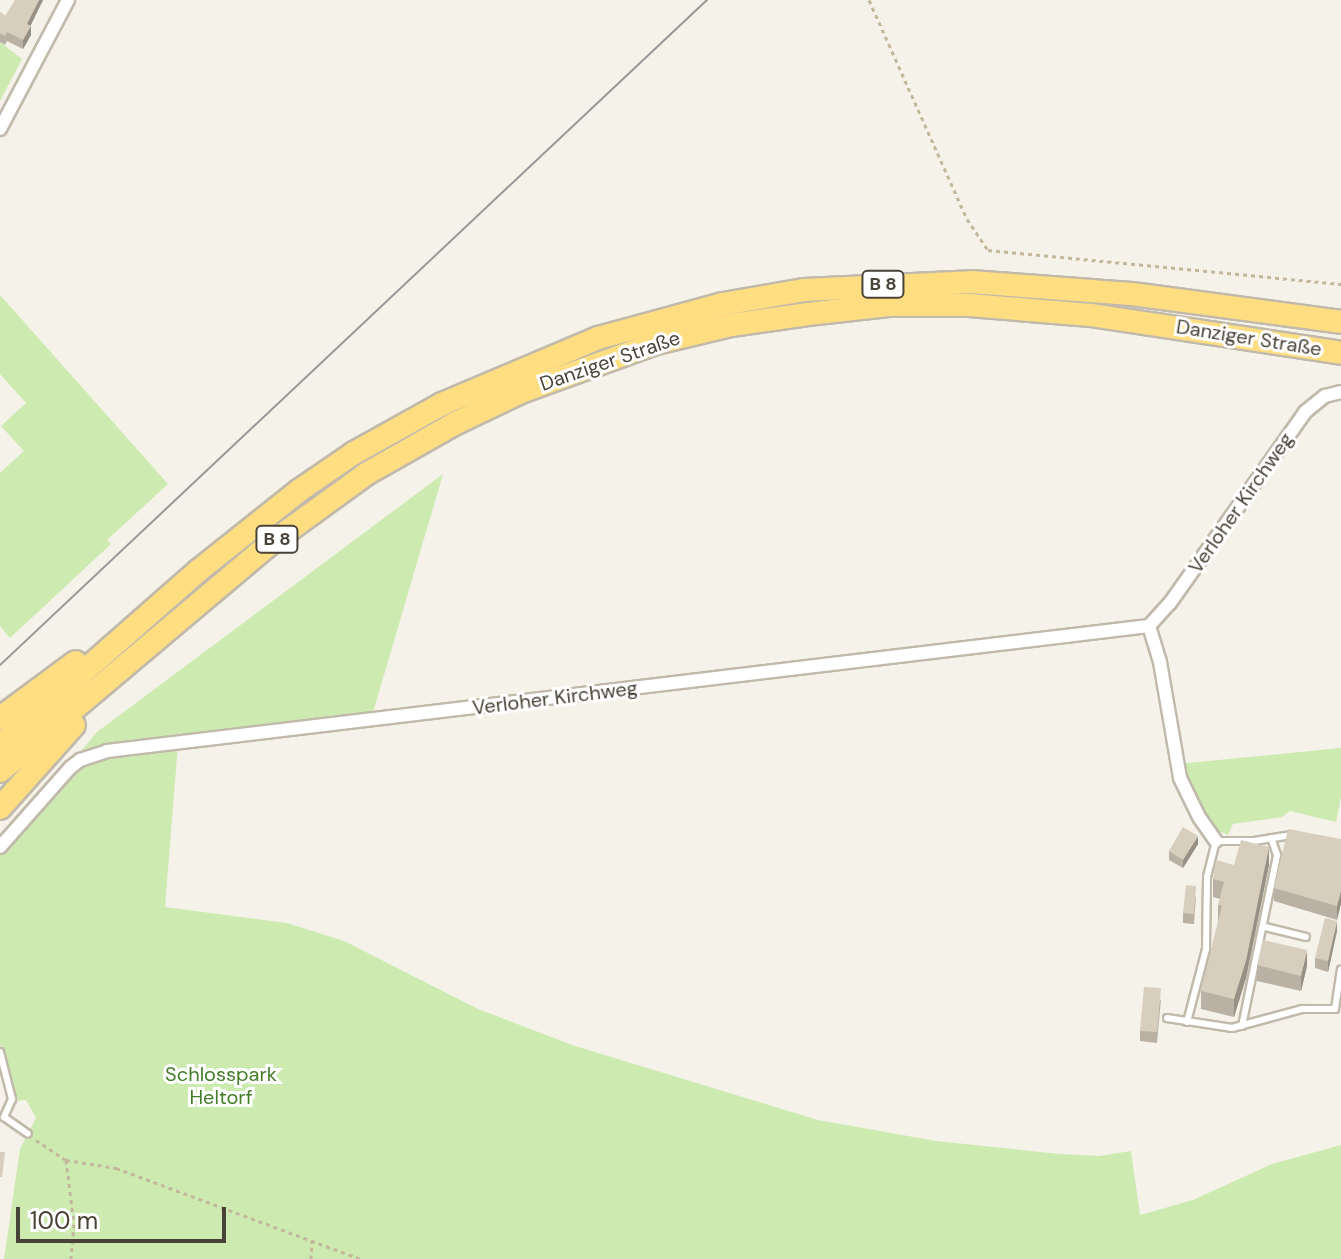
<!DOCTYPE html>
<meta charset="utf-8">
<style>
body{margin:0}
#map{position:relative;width:1341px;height:1259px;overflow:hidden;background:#f5f2e9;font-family:"DM Sans",sans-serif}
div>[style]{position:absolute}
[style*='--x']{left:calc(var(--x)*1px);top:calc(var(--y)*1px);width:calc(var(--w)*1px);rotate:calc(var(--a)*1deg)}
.green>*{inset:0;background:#cdeab1}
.path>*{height:3px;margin-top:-1.5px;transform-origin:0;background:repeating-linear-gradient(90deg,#c3b79c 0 4px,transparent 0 8px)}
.roads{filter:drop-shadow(2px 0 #c1baab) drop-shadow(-2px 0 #c1baab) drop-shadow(0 2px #c1baab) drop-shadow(0 -2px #c1baab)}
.service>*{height:6px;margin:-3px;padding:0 3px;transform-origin:3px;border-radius:3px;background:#fff}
.minor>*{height:12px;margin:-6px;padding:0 6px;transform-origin:6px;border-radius:6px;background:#fff}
.trunk>*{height:22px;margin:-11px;padding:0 11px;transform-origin:11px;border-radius:11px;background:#ffde81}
.tram>*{height:2px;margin:-1px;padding:0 1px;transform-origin:1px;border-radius:1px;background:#989898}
.wall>*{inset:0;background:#b9b1a3}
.shaded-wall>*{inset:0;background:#969085}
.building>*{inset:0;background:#d7cebe}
span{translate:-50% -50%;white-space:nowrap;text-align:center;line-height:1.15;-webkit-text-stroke:6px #fff;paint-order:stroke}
.shield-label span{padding:2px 6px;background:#fff;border:2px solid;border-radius:6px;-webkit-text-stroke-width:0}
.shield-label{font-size:18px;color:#494337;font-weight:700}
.street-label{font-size:20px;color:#494337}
.park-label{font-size:20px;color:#437d28}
.scale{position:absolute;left:16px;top:1207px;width:210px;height:36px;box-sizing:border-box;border:4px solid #494337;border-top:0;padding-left:10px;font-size:24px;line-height:28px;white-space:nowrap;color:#494337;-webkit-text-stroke:6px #fff;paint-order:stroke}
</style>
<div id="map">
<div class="green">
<div style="clip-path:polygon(0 42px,22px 59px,0 101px)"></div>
<div style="clip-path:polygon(0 295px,168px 484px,107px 540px,111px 544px,10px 638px,0 626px,0 473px,24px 451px,1px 426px,26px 403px,0 374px)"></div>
<div style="clip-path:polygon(443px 474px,372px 716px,78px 755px,97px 732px)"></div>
<div style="clip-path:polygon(178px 744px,165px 907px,287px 923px,344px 941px,478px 1009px,575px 1046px,818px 1120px,936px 1141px,1060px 1154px,1099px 1156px,1131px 1151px,1140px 1215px,1193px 1200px,1272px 1164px,1341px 1145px,1341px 1259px,4px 1259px,20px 1149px,36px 1118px,26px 1100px,15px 1101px,0 1045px,0 852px,58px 784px,90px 758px)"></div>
<div style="clip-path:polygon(1341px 748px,1341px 797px,1336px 822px,1290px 811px,1282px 817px,1233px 824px,1228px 835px,1208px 826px,1178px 764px)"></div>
</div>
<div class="path">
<div style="--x:869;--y:0;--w:240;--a:65.9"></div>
<div style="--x:967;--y:219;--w:37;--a:56"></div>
<div style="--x:988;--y:250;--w:355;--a:5.5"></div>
<div style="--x:36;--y:1140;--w:36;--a:34"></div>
<div style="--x:66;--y:1160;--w:51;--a:9.1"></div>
<div style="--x:116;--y:1168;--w:261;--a:20.4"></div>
<div style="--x:66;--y:1160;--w:64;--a:82.9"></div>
<div style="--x:74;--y:1224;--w:35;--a:95"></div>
<div style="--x:311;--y:1259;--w:18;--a:-87"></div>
</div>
<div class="roads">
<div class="service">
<div style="--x:1265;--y:927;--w:42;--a:13.7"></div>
<div style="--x:1167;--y:1018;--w:66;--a:8.7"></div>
<div style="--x:1232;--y:1028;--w:73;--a:-15.2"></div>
<div style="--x:1302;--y:1009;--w:33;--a:0"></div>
<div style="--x:1335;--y:1009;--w:40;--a:-81.5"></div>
<div style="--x:1187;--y:1022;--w:75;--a:-75.4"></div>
<div style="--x:1206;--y:949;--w:72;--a:-89.2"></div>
<div style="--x:1207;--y:877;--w:37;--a:-76"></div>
<div style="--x:1216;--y:841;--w:38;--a:0"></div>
<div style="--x:1254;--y:841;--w:38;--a:-9"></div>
<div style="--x:1242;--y:1026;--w:175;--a:-78.4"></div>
<div style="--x:1277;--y:855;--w:18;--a:-109"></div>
<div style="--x:0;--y:1052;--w:49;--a:75.7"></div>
<div style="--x:12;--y:1099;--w:20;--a:114"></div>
<div style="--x:4;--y:1117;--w:29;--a:35"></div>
</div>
<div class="minor">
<div style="--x:0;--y:129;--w:146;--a:-62.2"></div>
<div style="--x:1149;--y:626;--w:38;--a:73"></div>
<div style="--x:1160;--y:662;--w:118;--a:80.2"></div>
<div style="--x:1180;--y:778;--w:43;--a:64"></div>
<div style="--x:1199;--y:817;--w:29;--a:55"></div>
<div style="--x:0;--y:847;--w:106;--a:-48.5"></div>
<div style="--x:70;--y:768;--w:13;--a:-39"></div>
<div style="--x:80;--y:760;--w:28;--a:-18"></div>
<div style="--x:107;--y:751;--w:1049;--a:-6.84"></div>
<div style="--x:1149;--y:626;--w:31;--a:-48"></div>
<div style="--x:1170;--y:603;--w:234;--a:-54.7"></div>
<div style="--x:1305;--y:412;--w:26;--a:-39"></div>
<div style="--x:1325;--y:396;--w:16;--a:-14"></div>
</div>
<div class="trunk">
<div style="--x:0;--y:718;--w:94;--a:-36.4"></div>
<div style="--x:0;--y:745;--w:264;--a:-41.3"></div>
<div style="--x:198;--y:571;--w:130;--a:-38.5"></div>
<div style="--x:300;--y:490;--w:65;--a:-34.4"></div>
<div style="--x:354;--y:453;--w:101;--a:-29.1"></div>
<div style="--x:442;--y:404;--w:169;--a:-22.9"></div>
<div style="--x:598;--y:338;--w:130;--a:-15.2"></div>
<div style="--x:723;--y:304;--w:82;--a:-9.8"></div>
<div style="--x:804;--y:290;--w:167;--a:-2.7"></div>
<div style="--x:971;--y:282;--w:161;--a:4.3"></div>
<div style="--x:1132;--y:294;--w:211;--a:7.6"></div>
<div style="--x:0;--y:771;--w:349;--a:-40.1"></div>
<div style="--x:267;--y:546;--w:122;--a:-36"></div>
<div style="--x:366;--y:474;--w:101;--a:-29.6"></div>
<div style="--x:454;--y:424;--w:74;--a:-25.5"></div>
<div style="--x:521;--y:392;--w:144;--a:-19.9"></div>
<div style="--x:656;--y:343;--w:77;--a:-13.5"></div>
<div style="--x:731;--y:325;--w:78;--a:-8.1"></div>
<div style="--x:808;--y:314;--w:81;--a:-6.4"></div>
<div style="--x:888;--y:305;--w:81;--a:0"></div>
<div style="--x:969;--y:305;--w:122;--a:4.7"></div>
<div style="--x:1091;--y:315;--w:253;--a:8.6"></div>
<div style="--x:0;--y:808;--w:111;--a:-48.3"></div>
</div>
</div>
<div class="tram">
<div style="--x:0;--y:665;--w:971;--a:-43.25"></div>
</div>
<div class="wall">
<div style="clip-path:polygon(43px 0,30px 26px,31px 35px,23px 49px,7px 41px,5px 45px,0 42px,0 12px,5px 16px)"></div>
<div style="clip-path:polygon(1341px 839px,1337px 920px,1274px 901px,1274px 888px)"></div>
<div style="clip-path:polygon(1198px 844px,1183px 868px,1169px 860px,1169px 851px)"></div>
<div style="clip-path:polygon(1234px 865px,1269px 865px,1246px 978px,1234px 1017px,1201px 1009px,1201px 991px,1218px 922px,1218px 905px,1220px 899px,1213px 897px,1213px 879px)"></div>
<div style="clip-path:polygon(1196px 896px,1194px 924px,1183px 923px,1183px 913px)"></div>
<div style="clip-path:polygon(1337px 931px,1328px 972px,1315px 968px,1315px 958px)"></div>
<div style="clip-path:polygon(1257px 965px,1307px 966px,1301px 991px,1257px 981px)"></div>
<div style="clip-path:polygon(1161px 999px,1157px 1043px,1140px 1041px,1140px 1031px)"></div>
</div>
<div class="shaded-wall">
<div style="clip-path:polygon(39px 0,43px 0,27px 33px,27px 24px)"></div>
<div style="clip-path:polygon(31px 26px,31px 35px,23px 49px,23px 40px)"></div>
<div style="clip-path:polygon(1198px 836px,1198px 844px,1183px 868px,1183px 860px)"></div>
<div style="clip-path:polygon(1269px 847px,1269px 865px,1246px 978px,1234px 1017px,1234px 999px)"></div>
<div style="clip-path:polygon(1341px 890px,1341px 904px,1337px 920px,1337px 906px)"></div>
<div style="clip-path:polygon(1337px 921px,1337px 931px,1328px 972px,1328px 961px)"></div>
<div style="clip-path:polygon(1307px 950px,1307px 966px,1301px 991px,1301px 976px)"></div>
</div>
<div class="building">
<div style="clip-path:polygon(15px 0,39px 0,27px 24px,31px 26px,23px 40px,7px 32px,5px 36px,0 33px,0 12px,5px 16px)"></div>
<div style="clip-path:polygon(1183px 827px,1198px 836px,1183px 860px,1169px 851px)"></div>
<div style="clip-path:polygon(1288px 829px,1341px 839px,1341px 890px,1337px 906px,1274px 888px)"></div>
<div style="clip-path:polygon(1241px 840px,1269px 847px,1246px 961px,1234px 999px,1201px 991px,1222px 906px,1218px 905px,1224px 882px,1213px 879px,1216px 860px,1234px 865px)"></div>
<div style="clip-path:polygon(1186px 885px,1196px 886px,1194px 914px,1183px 913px)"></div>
<div style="clip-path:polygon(1325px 918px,1337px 921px,1328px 961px,1315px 958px)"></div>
<div style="clip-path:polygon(1263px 940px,1307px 950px,1301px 976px,1257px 965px)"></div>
<div style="clip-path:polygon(1144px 987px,1161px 988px,1157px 1032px,1140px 1031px)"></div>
<div style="clip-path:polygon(0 1152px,5px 1152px,2px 1177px,0 1177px)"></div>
</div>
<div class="shield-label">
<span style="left:883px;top:284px">B 8</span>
<span style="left:277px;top:539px">B 8</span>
</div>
<div class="street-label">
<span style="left:1249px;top:338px;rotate:9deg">Danziger Straße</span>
<span style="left:610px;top:361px;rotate:-19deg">Danziger Straße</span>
<span style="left:1241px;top:503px;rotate:-55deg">Verloher Kirchweg</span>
<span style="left:555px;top:698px;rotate:-7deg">Verloher Kirchweg</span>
</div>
<div class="park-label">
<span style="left:221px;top:1086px">Schlosspark<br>Heltorf</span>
</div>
<div class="scale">100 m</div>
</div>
